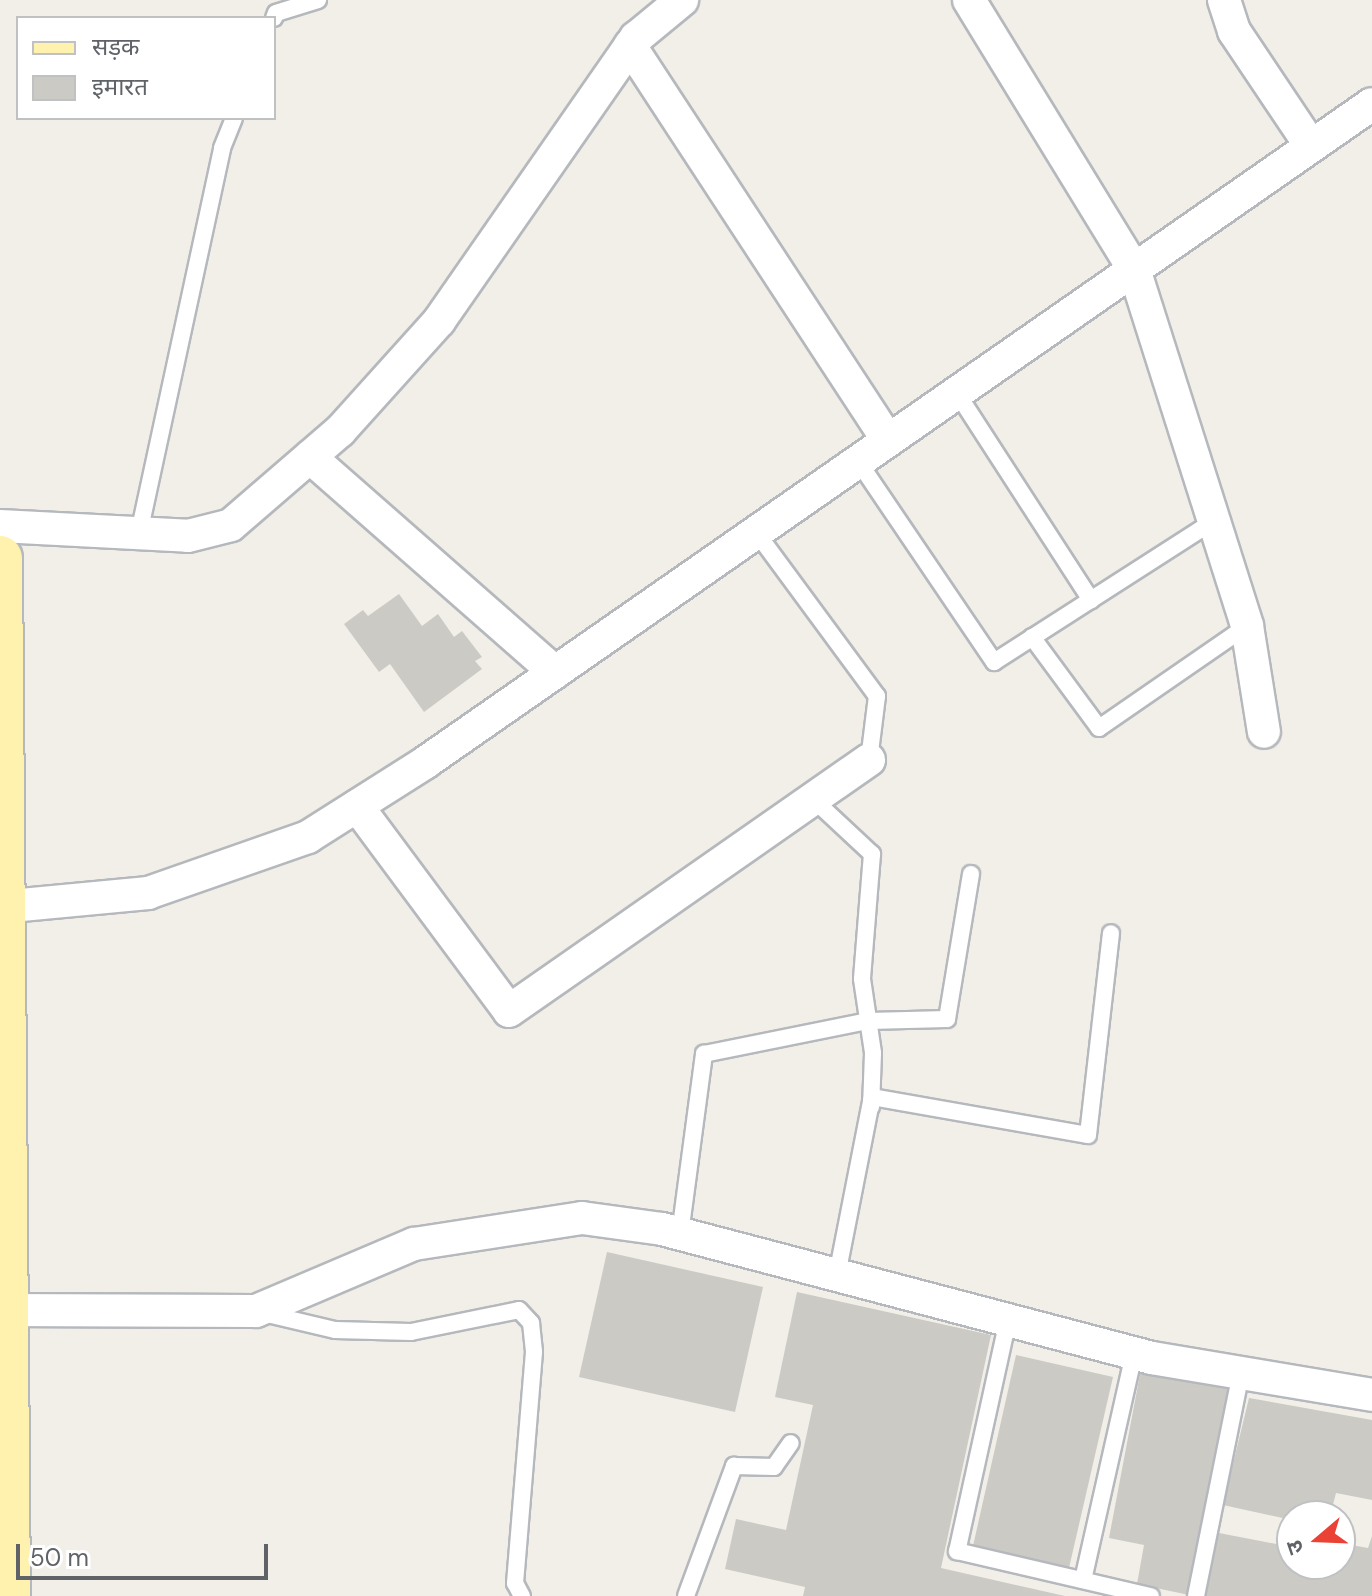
<!DOCTYPE html>
<meta charset="utf-8">
<style>
body{margin:0}
#map{position:relative;width:1372px;height:1596px;overflow:hidden;background:#f1efe8;font-family:"DM Sans","Noto Sans Devanagari",sans-serif}
div>[style]{position:absolute}
[style*='--x']{left:calc(var(--x)*1px);top:calc(var(--y)*1px);width:calc(var(--w)*1px);rotate:calc(var(--a)*1deg)}
.building>*{inset:0;background:#cccac5}
.roads{filter:drop-shadow(2px 0 #b5b8bc) drop-shadow(-2px 0 #b5b8bc) drop-shadow(0 2px #b5b8bc) drop-shadow(0 -2px #b5b8bc)}
.lane>*{height:16px;margin:-8px;padding:0 8px;transform-origin:8px;border-radius:8px;background:#fff}
.street>*{height:32px;margin:-16px;padding:0 16px;transform-origin:16px;border-radius:16px;background:#fff}
.primary>*{height:44px;margin:-22px;padding:0 22px;transform-origin:22px;border-radius:22px;background:#fff2af}
span{translate:-50% -50%;white-space:nowrap;text-align:center;line-height:1.15;-webkit-text-stroke:6px #fff;paint-order:stroke}
.legend{position:absolute;left:16px;top:16px;width:260px;height:104px;box-sizing:border-box;background:#fff;border:2px solid #bfc1c3;margin:0;padding:10px 14px;list-style:none;font-size:24px;color:#5f6368}
.legend li{display:flex;align-items:center;gap:16px;height:40px}
.legend b{width:40px;border:2px solid #bfc1c3}
.north{position:absolute;left:1276px;top:1500px;width:80px;height:80px;box-sizing:border-box;background:#fff;border:2px solid #bfc1c3;border-radius:50%;rotate:251deg;font-size:22px;font-weight:700;line-height:32px;text-align:center;color:#5f6368}
.north::after{content:'';display:block;margin:auto;width:28px;height:36px;background:#ea4335;clip-path:polygon(50% 0,100% 100%,50% 72%,0 100%)}
.scale{position:absolute;left:16px;top:1544px;width:252px;height:36px;box-sizing:border-box;border:4px solid #5f6368;border-top:0;padding-left:10px;font-size:24px;line-height:28px;white-space:nowrap;color:#5f6368;-webkit-text-stroke:6px #fff;paint-order:stroke}
</style>
<div id="map">
<div class="building">
<div style="clip-path:polygon(399px 594px,422px 626px,438px 614px,454px 637px,462px 631px,482px 657px,475px 661px,482px 669px,424px 712px,390px 664px,379px 672px,344px 624px,363px 610px,368px 616px)"></div>
<div style="clip-path:polygon(607px 1252px,763px 1287px,735px 1412px,579px 1377px)"></div>
<div style="clip-path:polygon(797px 1292px,991px 1335px,941px 1568px,1065px 1596px,803px 1596px,805px 1587px,725px 1569px,736px 1519px,786px 1530px,813px 1405px,775px 1397px)"></div>
<div style="clip-path:polygon(1016px 1355px,1113px 1377px,1069px 1568px,973px 1546px)"></div>
<div style="clip-path:polygon(1141px 1369px,1229px 1386px,1189px 1595px,1137px 1584px,1144px 1545px,1109px 1538px)"></div>
<div style="clip-path:polygon(1249px 1398px,1372px 1420px,1372px 1500px,1336px 1493px,1330px 1516px,1292px 1520px,1223px 1505px)"></div>
<div style="clip-path:polygon(1219px 1533px,1292px 1547px,1292px 1564px,1340px 1564px,1340px 1543px,1368px 1548px,1372px 1536px,1372px 1596px,1206px 1596px)"></div>
</div>
<div class="roads">
<div class="lane">
<div style="--x:274;--y:18;--w:5;--a:-68"></div>
<div style="--x:276;--y:13;--w:44;--a:-17.2"></div>
<div style="--x:957;--y:393;--w:247;--a:57.1"></div>
<div style="--x:858;--y:461;--w:243;--a:55.9"></div>
<div style="--x:994;--y:662;--w:261;--a:-32.7"></div>
<div style="--x:756;--y:532;--w:204;--a:53.6"></div>
<div style="--x:877;--y:696;--w:64;--a:97.1"></div>
<div style="--x:139;--y:533;--w:394;--a:-77.8"></div>
<div style="--x:222;--y:148;--w:32;--a:-68"></div>
<div style="--x:1032;--y:637;--w:113;--a:53.6"></div>
<div style="--x:1099;--y:728;--w:180;--a:-34.6"></div>
<div style="--x:813;--y:799;--w:81;--a:43"></div>
<div style="--x:872;--y:854;--w:125;--a:94.6"></div>
<div style="--x:862;--y:979;--w:75;--a:81.5"></div>
<div style="--x:873;--y:1053;--w:54;--a:92.1"></div>
<div style="--x:680;--y:1234;--w:182;--a:-82.4"></div>
<div style="--x:704;--y:1054;--w:167;--a:-11.4"></div>
<div style="--x:868;--y:1021;--w:79;--a:-1.5"></div>
<div style="--x:947;--y:1019;--w:147;--a:-80.6"></div>
<div style="--x:837;--y:1275;--w:181;--a:-78.9"></div>
<div style="--x:872;--y:1097;--w:219;--a:10"></div>
<div style="--x:1088;--y:1135;--w:203;--a:-83.5"></div>
<div style="--x:263;--y:1313;--w:74;--a:13.3"></div>
<div style="--x:335;--y:1330;--w:76;--a:1.5"></div>
<div style="--x:411;--y:1332;--w:110;--a:-11.5"></div>
<div style="--x:519;--y:1310;--w:18;--a:47"></div>
<div style="--x:531;--y:1323;--w:29;--a:84"></div>
<div style="--x:534;--y:1352;--w:232;--a:94.7"></div>
<div style="--x:515;--y:1583;--w:15;--a:62"></div>
<div style="--x:1008;--y:1320;--w:237;--a:102.4"></div>
<div style="--x:957;--y:1551;--w:199;--a:13.1"></div>
<div style="--x:1083;--y:1580;--w:233;--a:-77.3"></div>
<div style="--x:686;--y:1596;--w:139;--a:-69.7"></div>
<div style="--x:734;--y:1466;--w:40;--a:1.4"></div>
<div style="--x:774;--y:1467;--w:29;--a:-55"></div>
<div style="--x:1196;--y:1596;--w:227;--a:-78.6"></div>
</div>
<div class="street">
<div style="--x:969;--y:0;--w:316;--a:58.5"></div>
<div style="--x:1134;--y:269;--w:374;--a:72.4"></div>
<div style="--x:1247;--y:626;--w:107;--a:80.9"></div>
<div style="--x:1224;--y:0;--w:33;--a:72"></div>
<div style="--x:1234;--y:31;--w:138;--a:56.2"></div>
<div style="--x:630;--y:46;--w:471;--a:56.8"></div>
<div style="--x:310;--y:457;--w:326;--a:41.3"></div>
<div style="--x:0;--y:526;--w:188;--a:3"></div>
<div style="--x:188;--y:536;--w:44;--a:-14.3"></div>
<div style="--x:231;--y:525;--w:144;--a:-40.8"></div>
<div style="--x:340;--y:431;--w:148;--a:-48"></div>
<div style="--x:439;--y:321;--w:345;--a:-55.2"></div>
<div style="--x:636;--y:38;--w:60;--a:-39.6"></div>
<div style="--x:357;--y:806;--w:255;--a:53.4"></div>
<div style="--x:509;--y:1011;--w:439;--a:-34.9"></div>
<div style="--x:0;--y:907;--w:149;--a:-5.4"></div>
<div style="--x:148;--y:893;--w:170;--a:-19.3"></div>
<div style="--x:308;--y:837;--w:140;--a:-32.4"></div>
<div style="--x:426;--y:762;--w:1152;--a:-34.82"></div>
<div style="--x:0;--y:1310;--w:256;--a:0.2"></div>
<div style="--x:256;--y:1311;--w:172;--a:-23"></div>
<div style="--x:414;--y:1244;--w:170;--a:-8.8"></div>
<div style="--x:582;--y:1218;--w:81;--a:7.8"></div>
<div style="--x:662;--y:1229;--w:507;--a:14.75"></div>
<div style="--x:1152;--y:1358;--w:223;--a:9.5"></div>
</div>
<div class="primary">
<div style="--x:0;--y:558;--w:1038;--a:89.56"></div>
</div>
</div>
<ul class="legend">
<li><b style="height:10px;background:#fff2af"></b>सड़क</li>
<li><b style="height:22px;background:#cccac5"></b>इमारत</li>
</ul>
<div class="north">उ</div>
<div class="scale">50 m</div>
</div>
